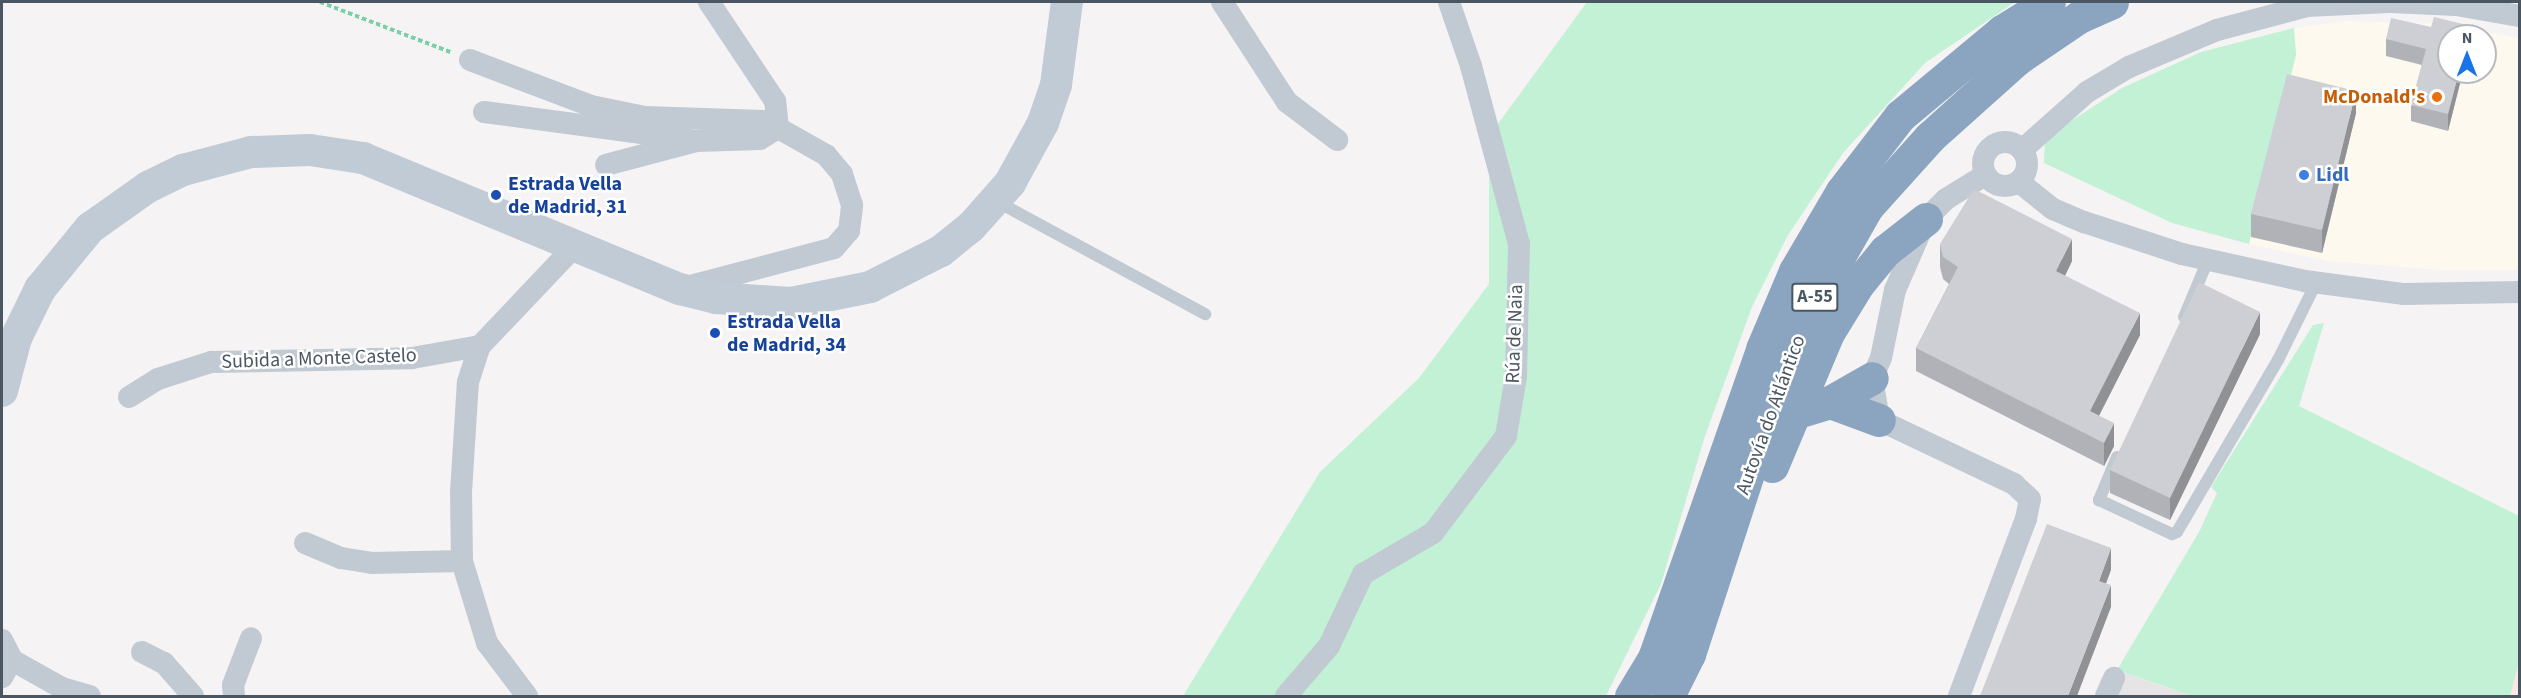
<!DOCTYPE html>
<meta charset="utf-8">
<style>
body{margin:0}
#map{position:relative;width:2521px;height:698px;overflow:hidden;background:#f5f3f3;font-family:"Source Sans 3",sans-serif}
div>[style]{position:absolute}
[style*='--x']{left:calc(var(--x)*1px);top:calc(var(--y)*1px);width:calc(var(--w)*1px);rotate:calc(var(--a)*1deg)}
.commercial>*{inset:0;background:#fdf9ef}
.education>*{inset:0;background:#e6e4e5}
.medical>*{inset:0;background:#fce8e6}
.green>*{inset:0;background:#c3f1d5}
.path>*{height:4px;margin-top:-2px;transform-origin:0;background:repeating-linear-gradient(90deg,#7ad0a6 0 4.5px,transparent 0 7.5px)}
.lane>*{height:12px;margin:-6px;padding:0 6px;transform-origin:6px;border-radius:6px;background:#c1cad2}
.street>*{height:22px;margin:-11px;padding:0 11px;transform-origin:11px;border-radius:11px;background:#c1cad2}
.street>.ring{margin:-11px;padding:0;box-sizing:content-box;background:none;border:22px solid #c1cad2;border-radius:50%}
.secondary>*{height:32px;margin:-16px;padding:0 16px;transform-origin:16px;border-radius:16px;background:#c1cbd6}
.highway>*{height:33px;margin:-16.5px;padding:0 16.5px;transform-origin:16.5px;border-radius:16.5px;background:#8ba5c1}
.wall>*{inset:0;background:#b0b2b7}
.shaded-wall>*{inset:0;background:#909195}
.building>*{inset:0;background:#cdcfd5}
.dots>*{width:16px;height:16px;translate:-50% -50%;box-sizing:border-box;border:3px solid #fff;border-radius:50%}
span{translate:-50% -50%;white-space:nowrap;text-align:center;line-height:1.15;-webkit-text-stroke:5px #fff;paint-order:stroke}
.shield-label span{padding:2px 4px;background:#fff;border:2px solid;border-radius:4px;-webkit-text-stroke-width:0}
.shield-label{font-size:18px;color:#4a5661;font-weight:700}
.food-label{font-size:20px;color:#c56008;font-weight:700}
.right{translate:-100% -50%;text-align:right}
.shop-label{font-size:20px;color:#366cbe;font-weight:700}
.left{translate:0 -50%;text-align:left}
.transit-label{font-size:20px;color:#164399;font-weight:700}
.street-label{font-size:20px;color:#4a5661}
.frame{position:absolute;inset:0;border:3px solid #4a5661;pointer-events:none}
.north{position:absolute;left:2437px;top:24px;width:60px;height:60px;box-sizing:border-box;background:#fff;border:2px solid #b7bbc0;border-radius:50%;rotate:0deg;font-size:16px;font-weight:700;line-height:24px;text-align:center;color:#4a5661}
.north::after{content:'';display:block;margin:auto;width:21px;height:27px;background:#1a73e8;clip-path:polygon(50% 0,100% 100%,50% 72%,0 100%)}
</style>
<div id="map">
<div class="commercial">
<div style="clip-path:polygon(evenodd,2345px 21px,2449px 24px,2519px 38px,2519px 270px,2441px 270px,2328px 261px,2249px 244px,2296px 55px,2294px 28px,2345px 21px,2449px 36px,2485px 36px,2485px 72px,2449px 72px,2449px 36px)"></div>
</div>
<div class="education">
<div style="clip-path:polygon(2117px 670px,2156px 684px,2192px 696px,2106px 696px)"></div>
</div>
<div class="medical">
<div style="clip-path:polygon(2519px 658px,2519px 696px,2510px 696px)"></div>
</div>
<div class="green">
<div style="clip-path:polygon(1587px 2px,2015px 2px,1925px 63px,1843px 153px,1788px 235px,1752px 307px,1705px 436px,1661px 584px,1606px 696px,1183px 696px,1320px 472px,1419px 378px,1489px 284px,1489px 136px)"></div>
<div style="clip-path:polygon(2294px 28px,2296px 55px,2249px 244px,2172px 223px,2044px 163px,2045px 138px,2122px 88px,2201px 52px)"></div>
<div style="clip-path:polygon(2324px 323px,2299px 406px,2519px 516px,2520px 658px,2510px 696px,2192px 696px,2117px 670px,2199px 532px,2217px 493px,2211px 487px,2313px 325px)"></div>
</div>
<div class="path">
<div style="--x:320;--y:2;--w:142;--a:21"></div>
</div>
<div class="lane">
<div style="--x:996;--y:201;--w:238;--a:28.4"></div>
<div style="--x:2184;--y:317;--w:62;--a:-67.2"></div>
<div style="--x:2117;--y:457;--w:47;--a:112.7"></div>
<div style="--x:2099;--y:500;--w:81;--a:25"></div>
<div style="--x:2172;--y:534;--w:5;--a:-22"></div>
<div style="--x:2177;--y:532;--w:199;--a:-59.6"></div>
<div style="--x:2278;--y:360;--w:86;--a:-63.7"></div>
</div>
<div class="street">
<div style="--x:1222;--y:2;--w:119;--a:57"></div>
<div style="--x:1287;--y:102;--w:63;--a:37.2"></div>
<div style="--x:2391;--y:2;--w:65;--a:2.6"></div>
<div style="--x:2456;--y:5;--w:65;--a:9.8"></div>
<div style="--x:470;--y:60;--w:129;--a:20.8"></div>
<div style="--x:591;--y:106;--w:55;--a:11.5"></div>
<div style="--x:645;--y:117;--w:120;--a:1.9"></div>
<div style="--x:765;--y:121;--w:15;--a:28"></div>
<div style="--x:778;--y:128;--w:21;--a:149"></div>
<div style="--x:760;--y:139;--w:64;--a:178.2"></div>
<div style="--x:696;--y:141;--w:93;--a:165.1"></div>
<div style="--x:484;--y:112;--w:204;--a:7.6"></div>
<div class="ring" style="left:1983px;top:142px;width:22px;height:22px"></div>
<div style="--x:2022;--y:150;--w:87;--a:-41.7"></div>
<div style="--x:2087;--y:92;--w:49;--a:-30.8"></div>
<div style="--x:2129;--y:67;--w:95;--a:-22.8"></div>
<div style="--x:2217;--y:30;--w:93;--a:-14.9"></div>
<div style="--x:2307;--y:6;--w:82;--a:-2.8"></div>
<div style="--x:2019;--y:182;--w:43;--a:38.5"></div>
<div style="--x:2053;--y:209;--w:34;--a:23"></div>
<div style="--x:2084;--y:222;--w:103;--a:18.1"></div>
<div style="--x:2182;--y:254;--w:126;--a:12.4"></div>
<div style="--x:2305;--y:281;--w:100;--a:7.5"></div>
<div style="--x:2404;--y:294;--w:116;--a:-1"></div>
<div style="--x:683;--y:288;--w:156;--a:-14.8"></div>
<div style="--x:834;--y:248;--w:23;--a:-49"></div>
<div style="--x:849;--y:231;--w:26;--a:-83"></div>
<div style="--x:852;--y:205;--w:33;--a:-108"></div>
<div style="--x:842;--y:174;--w:25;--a:-130"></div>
<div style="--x:826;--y:155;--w:55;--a:-150.6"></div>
<div style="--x:778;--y:128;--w:27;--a:-96"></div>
<div style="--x:775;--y:101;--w:119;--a:-123.7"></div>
<div style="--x:129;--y:397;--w:34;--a:-32"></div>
<div style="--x:158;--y:379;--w:56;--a:-17.8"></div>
<div style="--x:211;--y:362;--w:201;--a:-1.1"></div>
<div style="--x:412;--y:358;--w:69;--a:-10"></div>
<div style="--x:305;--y:543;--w:39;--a:23"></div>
<div style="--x:341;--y:558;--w:31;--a:9"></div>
<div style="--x:372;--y:563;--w:90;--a:-1.3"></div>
<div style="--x:2;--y:640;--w:22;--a:63"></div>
<div style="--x:12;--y:660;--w:20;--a:120"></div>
<div style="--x:142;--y:652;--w:25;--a:27"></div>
<div style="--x:164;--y:663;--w:44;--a:48.7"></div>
<div style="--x:12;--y:660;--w:57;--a:29.2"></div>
<div style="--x:62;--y:688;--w:29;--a:16"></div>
<div style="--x:234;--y:696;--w:11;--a:-95"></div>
<div style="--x:233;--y:685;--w:50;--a:-69"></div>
<div style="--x:527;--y:696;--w:66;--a:-127"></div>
<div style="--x:487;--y:643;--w:86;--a:-107"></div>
<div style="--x:462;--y:561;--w:69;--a:-90.8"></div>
<div style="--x:461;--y:492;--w:110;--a:-86.4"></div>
<div style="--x:468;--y:382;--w:38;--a:-72"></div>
<div style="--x:480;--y:346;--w:138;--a:-46.5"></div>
<div style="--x:1286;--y:696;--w:66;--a:-49.3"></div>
<div style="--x:1329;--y:646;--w:80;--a:-64.7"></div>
<div style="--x:1363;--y:574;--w:81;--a:-30.4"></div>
<div style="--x:1433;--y:533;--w:121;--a:-53"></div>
<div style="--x:1506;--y:436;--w:61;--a:-80.5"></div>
<div style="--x:1516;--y:376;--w:132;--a:-88.7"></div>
<div style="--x:1519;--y:244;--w:184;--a:-105.1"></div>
<div style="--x:1471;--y:66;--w:68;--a:-109"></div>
<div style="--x:1959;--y:696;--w:189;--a:-69.3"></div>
<div style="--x:2026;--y:519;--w:20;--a:-79"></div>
<div style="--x:2030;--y:499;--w:22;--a:-137"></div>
<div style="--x:2014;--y:484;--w:149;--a:-154.6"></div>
<div style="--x:1879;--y:420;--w:43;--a:-99.5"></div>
<div style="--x:1872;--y:378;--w:22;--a:-66"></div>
<div style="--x:1881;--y:358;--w:69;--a:-78.4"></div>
<div style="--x:1895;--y:290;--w:77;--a:-66.4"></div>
<div style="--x:1926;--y:219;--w:28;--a:-45"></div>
<div style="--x:1946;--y:199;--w:46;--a:-31.6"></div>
<div style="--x:2106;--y:696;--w:20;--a:-66"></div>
</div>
<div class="secondary">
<div style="--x:2;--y:391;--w:55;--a:-75.2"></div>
<div style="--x:16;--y:338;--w:55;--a:-63.9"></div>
<div style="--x:40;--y:289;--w:79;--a:-50.7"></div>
<div style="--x:90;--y:228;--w:71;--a:-35.3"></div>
<div style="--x:148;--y:187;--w:39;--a:-26"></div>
<div style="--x:183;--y:170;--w:70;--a:-14.8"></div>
<div style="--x:251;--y:152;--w:59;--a:-1.9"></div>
<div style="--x:310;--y:150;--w:54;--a:8.6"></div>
<div style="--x:363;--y:158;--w:343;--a:22.5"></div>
<div style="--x:680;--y:289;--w:37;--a:14"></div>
<div style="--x:716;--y:298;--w:75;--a:3.8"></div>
<div style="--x:791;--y:303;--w:81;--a:-11.4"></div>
<div style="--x:870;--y:287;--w:80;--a:-26.9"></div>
<div style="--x:941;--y:251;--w:38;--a:-39"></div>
<div style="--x:971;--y:227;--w:59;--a:-48.4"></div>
<div style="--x:1010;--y:183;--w:68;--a:-61.2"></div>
<div style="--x:1043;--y:123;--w:40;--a:-71.1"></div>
<div style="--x:1056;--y:85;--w:84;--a:-82.5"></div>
</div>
<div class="highway">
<div style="--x:1830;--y:402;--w:52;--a:20.2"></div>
<div style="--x:1794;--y:413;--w:38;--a:-17"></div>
<div style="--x:1830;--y:402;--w:48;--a:-29.7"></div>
<div style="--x:1772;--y:466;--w:144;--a:-67.2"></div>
<div style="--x:1828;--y:333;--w:57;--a:-58.5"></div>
<div style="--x:1858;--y:284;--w:43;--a:-50.7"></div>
<div style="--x:1885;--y:251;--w:52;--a:-38"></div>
<div style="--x:1631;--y:696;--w:44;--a:-58.8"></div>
<div style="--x:1654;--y:658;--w:327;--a:-70.7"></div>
<div style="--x:1762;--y:349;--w:85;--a:-67.1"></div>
<div style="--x:1795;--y:271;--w:93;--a:-59.6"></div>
<div style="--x:1842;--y:191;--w:95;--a:-52.3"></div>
<div style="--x:1900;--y:116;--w:133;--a:-39.8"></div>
<div style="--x:2002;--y:31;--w:55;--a:-31.7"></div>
<div style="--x:1668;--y:696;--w:47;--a:-63.4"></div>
<div style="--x:1689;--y:654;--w:277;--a:-71.9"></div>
<div style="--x:1775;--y:391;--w:97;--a:-66.9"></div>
<div style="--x:1813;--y:302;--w:109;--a:-60.4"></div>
<div style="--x:1867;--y:207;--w:94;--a:-48"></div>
<div style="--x:1930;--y:137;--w:117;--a:-41.9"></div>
<div style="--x:2017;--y:59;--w:75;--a:-34.1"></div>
<div style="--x:2079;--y:17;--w:36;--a:-24"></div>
</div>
<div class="wall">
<div style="clip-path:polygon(2471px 36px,2448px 131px,2411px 121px,2411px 105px,2422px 65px,2386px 56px,2386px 39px)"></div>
<div style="clip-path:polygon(2356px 113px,2322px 253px,2251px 237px,2251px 214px)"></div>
<div style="clip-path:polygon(1940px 244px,2072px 261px,2065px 276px,2140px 335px,2099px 416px,2114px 446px,2104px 466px,1916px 371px,1916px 348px,1949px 284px,1943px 279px,1940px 267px)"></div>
<div style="clip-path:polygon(2260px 334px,2170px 520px,2110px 493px,2110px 470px)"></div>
</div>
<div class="shaded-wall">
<div style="clip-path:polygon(2459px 72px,2463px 72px,2448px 131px,2448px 114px)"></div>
<div style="clip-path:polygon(2356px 91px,2356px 113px,2322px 253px,2322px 230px)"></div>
<div style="clip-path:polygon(2072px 239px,2072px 261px,2056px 294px,2056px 271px)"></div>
<div style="clip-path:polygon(2260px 312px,2260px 334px,2170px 520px,2170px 498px)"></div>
<div style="clip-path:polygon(2140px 313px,2140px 335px,2090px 433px,2090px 411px)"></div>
<div style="clip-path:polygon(2114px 423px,2114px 446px,2104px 466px,2104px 443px)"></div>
<div style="clip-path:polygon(2111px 548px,2111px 570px,2099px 603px,2099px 581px)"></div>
<div style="clip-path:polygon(2111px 585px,2111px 607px,2077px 696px,2068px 696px)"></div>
</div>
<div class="building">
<div style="clip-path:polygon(2434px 17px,2471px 26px,2468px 36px,2449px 36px,2449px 72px,2459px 72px,2448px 114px,2411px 105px,2426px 49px,2386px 39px,2391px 18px,2431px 27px)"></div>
<div style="clip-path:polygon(2287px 74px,2356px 91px,2322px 230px,2251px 214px)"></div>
<div style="clip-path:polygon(1974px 189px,2072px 239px,2056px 271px,2140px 313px,2090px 411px,2114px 423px,2104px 443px,1916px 348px,1958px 267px,1943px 257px,1940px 244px)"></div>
<div style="clip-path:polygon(2199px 282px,2260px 312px,2170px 498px,2110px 470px)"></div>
<div style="clip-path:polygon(2047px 524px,2111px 548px,2099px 581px,2111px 585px,2068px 696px,1980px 696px)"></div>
</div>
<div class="dots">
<div style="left:2437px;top:97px;background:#e8710a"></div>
<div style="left:2304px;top:175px;background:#3f7fe0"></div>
<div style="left:496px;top:195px;background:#1a4fb4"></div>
<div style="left:715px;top:333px;background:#1a4fb4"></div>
</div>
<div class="shield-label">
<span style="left:1815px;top:297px">A-55</span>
</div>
<div class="food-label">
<span class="right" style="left:2425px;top:97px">McDonald's</span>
</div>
<div class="shop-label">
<span class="left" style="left:2316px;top:175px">Lidl</span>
</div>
<div class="transit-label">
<span class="left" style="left:508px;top:196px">Estrada Vella<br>de Madrid, 31</span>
<span class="left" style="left:727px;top:334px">Estrada Vella<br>de Madrid, 34</span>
</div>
<div class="street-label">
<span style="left:1515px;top:334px;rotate:-88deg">Rúa de Naia</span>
<span style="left:319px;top:359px;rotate:-2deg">Subida a Monte Castelo</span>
<span style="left:1771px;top:415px;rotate:-70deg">Autovía do Atlántico</span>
</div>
<div class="frame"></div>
<div class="north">N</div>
</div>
